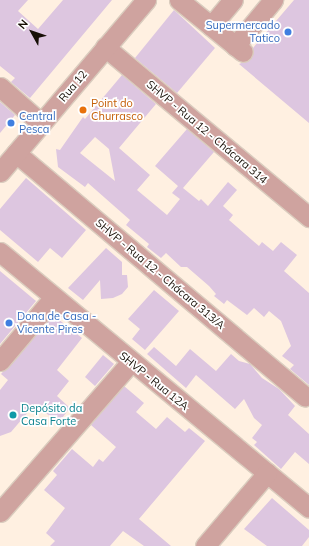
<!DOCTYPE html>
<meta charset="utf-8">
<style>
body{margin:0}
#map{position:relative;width:309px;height:546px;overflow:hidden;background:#fff0e1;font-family:Mulish,sans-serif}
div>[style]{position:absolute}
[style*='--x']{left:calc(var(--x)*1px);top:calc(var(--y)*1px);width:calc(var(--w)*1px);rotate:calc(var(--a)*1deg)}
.building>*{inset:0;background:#ddc6e0}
.roads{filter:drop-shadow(1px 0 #daccbe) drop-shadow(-1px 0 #daccbe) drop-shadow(0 1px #daccbe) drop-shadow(0 -1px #daccbe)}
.minor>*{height:19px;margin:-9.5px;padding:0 9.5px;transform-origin:9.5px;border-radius:9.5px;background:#cfa39f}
.dots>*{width:11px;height:11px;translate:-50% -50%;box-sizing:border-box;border:2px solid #fff;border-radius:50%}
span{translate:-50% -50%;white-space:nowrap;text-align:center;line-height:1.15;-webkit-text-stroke:3.5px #fff;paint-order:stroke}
.shop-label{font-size:11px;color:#366cbe}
.right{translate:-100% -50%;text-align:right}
.left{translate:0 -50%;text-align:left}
.street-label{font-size:11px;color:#170f06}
.food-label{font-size:11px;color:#c56008}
.culture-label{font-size:11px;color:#0d838f}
.north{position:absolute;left:12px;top:12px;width:40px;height:40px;-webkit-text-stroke:3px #fff;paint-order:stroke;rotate:310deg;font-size:11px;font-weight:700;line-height:16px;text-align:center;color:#170f06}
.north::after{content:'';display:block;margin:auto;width:14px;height:18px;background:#170f06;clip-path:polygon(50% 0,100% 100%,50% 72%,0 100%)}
</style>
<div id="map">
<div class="building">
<div style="clip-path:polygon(0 0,28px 0,18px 11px,38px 29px,63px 0,112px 0,30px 98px,11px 82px,15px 78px,0 66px)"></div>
<div style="clip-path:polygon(294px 0,309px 0,309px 123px,239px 64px,251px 59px,253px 48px)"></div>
<div style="clip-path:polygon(174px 10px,215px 48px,177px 93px,135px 58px)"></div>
<div style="clip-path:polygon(evenodd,122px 75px,156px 104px,119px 148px,150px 175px,137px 190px,167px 215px,180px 199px,172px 193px,178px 186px,155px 166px,187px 129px,214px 152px,183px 188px,199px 201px,201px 199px,208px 206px,228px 182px,237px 190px,223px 206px,233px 215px,229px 220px,259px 246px,262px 242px,273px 251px,281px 242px,297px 255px,284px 271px,309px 293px,309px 385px,290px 369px,294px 365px,282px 356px,291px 346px,281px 321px,269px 311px,264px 317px,254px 308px,247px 315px,227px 300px,224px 304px,214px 296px,216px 294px,209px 286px,187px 267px,181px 267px,166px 253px,161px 258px,147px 247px,149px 244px,126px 225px,130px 220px,88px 183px,85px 187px,58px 167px,56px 149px,60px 150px,83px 117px,85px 119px,122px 75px,95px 137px,109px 149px,115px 181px,80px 153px,95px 137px)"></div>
<div style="clip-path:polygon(0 102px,15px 115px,0 133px)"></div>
<div style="clip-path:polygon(26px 178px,86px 230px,62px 258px,50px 248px,38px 262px,0 230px,0 209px)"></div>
<div style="clip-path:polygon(106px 248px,122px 262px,122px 275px,127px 275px,128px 287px,122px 294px,113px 298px,101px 299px,100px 280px,83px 300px,68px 288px)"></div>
<div style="clip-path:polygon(0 271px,36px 301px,0 344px)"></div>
<div style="clip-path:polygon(154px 290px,179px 311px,145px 350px,132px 339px,140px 329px,128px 319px)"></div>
<div style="clip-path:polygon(53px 315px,82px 338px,57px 370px,69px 381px,57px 396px,70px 408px,58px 423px,35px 404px,11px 432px,0 436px,0 390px,8px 380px,1px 374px)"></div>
<div style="clip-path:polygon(154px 347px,176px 366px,190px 349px,216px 371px,231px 354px,239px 361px,250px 364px,262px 378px,279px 389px,295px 406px,288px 415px,309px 434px,309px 464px,295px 452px,281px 469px,254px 445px,257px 442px,252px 438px,262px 425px,254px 418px,244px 399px,235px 409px,196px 375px,186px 388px,147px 354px)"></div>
<div style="clip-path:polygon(103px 355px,114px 364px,95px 386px,85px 377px)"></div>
<div style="clip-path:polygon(124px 386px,144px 403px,136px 412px,156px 429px,167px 417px,185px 432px,189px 428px,205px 441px,139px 519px,171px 546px,144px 546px,123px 531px,110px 546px,50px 546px,55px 541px,46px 533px,65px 508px,44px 490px,57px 475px,53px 471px,72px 449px,93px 467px,99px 459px,103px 462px,116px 447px,91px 425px)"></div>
<div style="clip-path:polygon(272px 498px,309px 530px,309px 537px,302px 546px,267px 546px,244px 529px)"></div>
</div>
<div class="roads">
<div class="minor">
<div style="--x:179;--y:0;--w:82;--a:39.1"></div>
<div style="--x:211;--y:26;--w:34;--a:-50"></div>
<div style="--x:235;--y:46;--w:60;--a:-50.4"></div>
<div style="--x:105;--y:47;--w:266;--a:39.8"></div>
<div style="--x:0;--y:87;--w:55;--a:41.3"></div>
<div style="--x:16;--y:153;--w:378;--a:40.1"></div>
<div style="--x:0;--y:172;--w:226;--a:-49.7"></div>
<div style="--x:0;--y:252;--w:401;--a:39.6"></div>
<div style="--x:0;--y:361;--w:82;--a:-49.9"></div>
<div style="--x:0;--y:512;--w:199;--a:-48.9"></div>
<div style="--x:205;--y:546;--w:96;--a:-49.7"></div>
</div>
</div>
<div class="dots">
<div style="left:288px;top:32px;background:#3f7fe0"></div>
<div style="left:83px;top:110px;background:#e8710a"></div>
<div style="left:11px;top:123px;background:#3f7fe0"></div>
<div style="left:9px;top:323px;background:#3f7fe0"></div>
<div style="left:13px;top:415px;background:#0f9aa8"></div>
</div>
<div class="shop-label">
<span class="right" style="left:280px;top:32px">Supermercado<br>Tatico</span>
<span class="left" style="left:19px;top:123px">Central<br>Pesca</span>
<span class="left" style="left:17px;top:323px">Dona de Casa -<br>Vicente Pires</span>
</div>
<div class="street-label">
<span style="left:73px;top:86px;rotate:-50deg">Rua 12</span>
<span style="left:207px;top:132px;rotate:40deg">SHVP - Rua 12 - Chácara 314</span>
<span style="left:160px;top:274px;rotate:40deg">SHVP - Rua 12 - Chácara 313/A</span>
<span style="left:154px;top:381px;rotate:39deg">SHVP - Rua 12A</span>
</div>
<div class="food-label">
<span class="left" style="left:91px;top:110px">Point do<br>Churrasco</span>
</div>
<div class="culture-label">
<span class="left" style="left:21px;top:415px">Depósito da<br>Casa Forte</span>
</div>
<div class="north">N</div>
</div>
